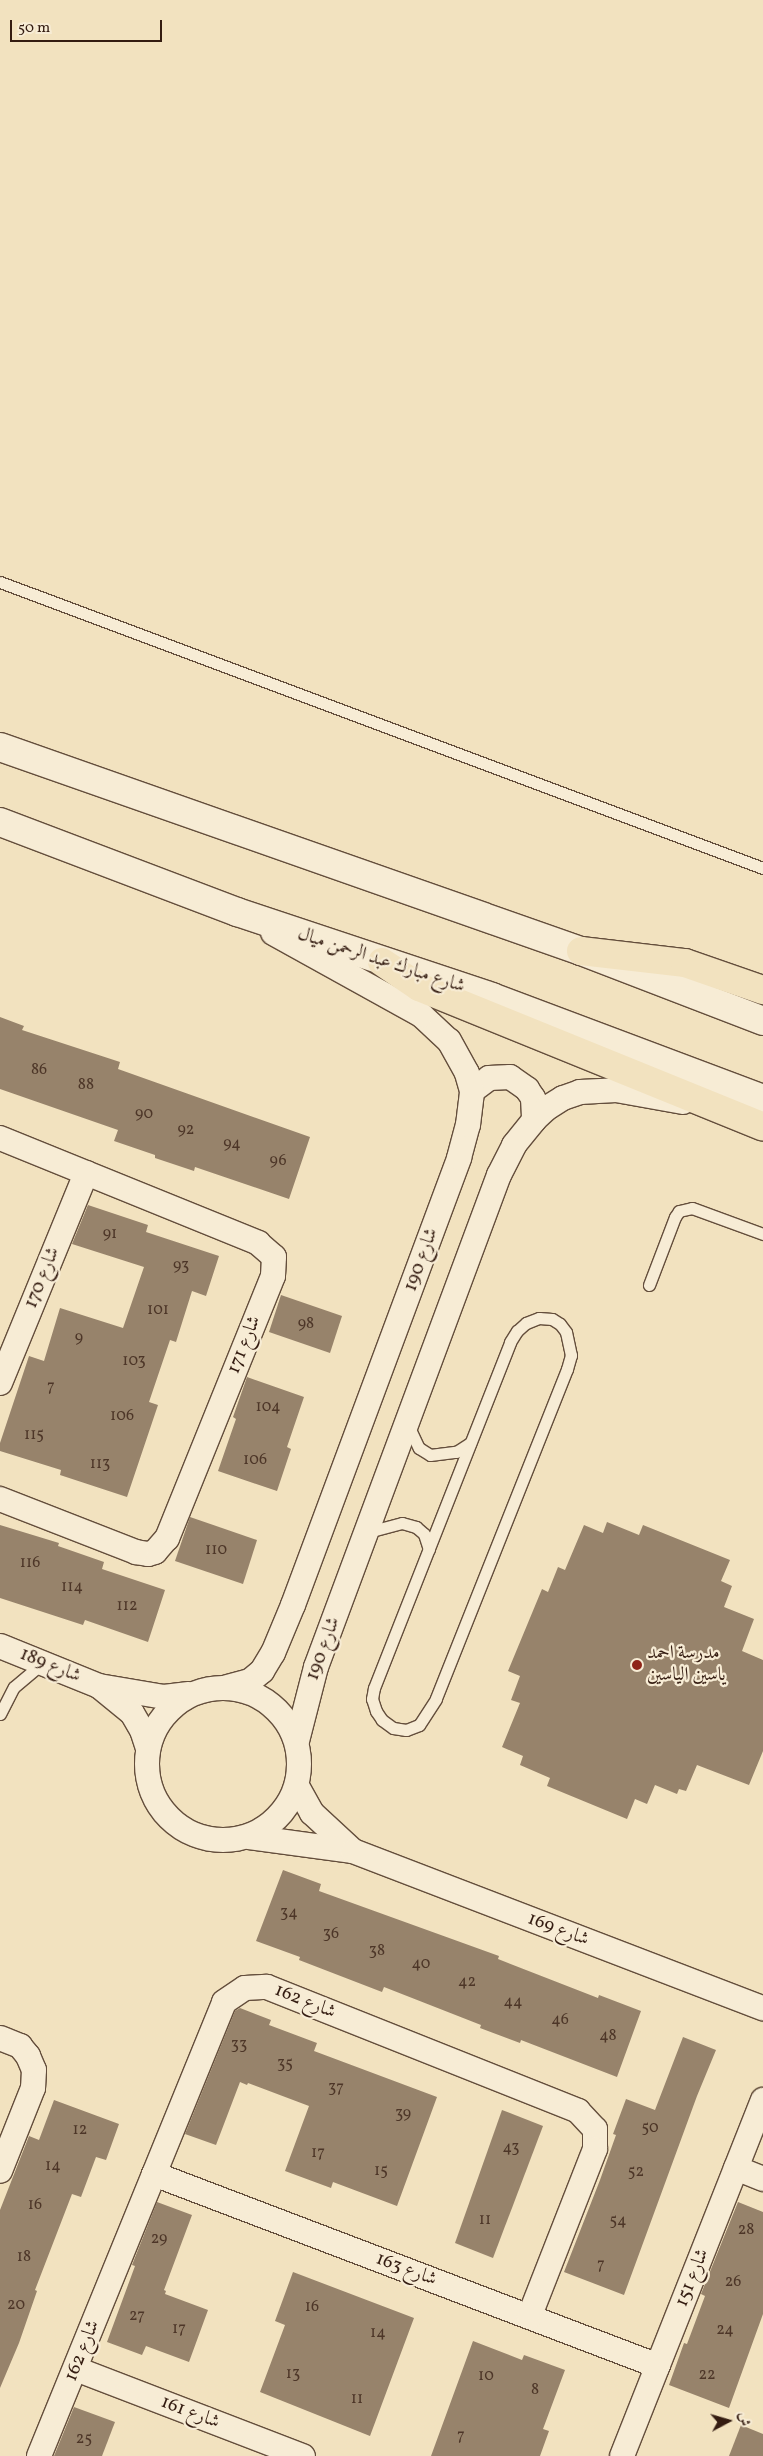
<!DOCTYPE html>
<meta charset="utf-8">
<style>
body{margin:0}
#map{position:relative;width:763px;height:2456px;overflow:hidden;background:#f2e2bf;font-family:Vollkorn,Amiri,serif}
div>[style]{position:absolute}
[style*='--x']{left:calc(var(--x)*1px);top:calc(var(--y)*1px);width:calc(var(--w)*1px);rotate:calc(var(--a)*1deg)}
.building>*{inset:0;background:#97836b}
.roads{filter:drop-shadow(1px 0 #644e3c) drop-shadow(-1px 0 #644e3c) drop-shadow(0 1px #644e3c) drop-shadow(0 -1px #644e3c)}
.service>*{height:11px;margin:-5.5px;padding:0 5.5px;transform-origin:5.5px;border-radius:5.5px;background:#f7ecd5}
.minor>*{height:24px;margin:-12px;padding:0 12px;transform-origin:12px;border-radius:12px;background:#f7ecd5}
.minor>.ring{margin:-12px;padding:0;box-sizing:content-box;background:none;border:24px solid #f7ecd5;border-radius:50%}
.secondary>*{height:28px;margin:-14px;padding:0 14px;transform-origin:14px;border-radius:14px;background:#f7ecd5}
.motorway>*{height:28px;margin:-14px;padding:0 14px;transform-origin:14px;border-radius:14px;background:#f2e2bf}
.dots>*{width:14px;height:14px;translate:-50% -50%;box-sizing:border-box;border:2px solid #f7ecd5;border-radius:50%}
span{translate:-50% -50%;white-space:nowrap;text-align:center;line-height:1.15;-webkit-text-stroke:4.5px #f7ecd5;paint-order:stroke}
.number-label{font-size:16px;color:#4d3628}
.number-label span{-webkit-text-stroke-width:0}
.street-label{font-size:19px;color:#341c11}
.poi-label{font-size:19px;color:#341c11}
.left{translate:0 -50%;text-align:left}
.north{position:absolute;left:703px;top:2396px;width:50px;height:50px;-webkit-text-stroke:4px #f7ecd5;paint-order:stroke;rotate:84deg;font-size:14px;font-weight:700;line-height:20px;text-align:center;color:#341c11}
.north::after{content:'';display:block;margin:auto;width:18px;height:22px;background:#341c11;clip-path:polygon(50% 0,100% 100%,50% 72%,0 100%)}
.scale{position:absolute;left:10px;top:20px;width:152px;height:22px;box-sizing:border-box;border:2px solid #341c11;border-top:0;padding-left:6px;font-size:15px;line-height:18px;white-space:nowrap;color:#341c11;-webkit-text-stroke:4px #f7ecd5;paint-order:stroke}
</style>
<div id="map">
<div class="building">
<div style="clip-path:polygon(0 1017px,24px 1026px,22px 1030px,120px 1062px,118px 1069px,310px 1137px,289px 1199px,195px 1167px,194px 1171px,155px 1158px,155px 1155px,114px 1141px,118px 1130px,0 1089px)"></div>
<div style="clip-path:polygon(88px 1205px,148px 1225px,146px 1232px,219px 1256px,206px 1296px,192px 1291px,176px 1342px,170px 1340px,149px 1402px,158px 1405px,127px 1497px,60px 1475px,61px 1470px,0 1451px,0 1443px,29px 1356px,44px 1361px,60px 1308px,123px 1328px,144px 1267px,72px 1244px)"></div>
<div style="clip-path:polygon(281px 1295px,342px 1316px,330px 1353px,269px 1332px)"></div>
<div style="clip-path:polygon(247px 1377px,304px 1397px,287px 1447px,291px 1449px,277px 1491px,218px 1471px,236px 1419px,233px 1417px)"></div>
<div style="clip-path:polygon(190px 1517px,257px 1540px,243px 1584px,175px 1561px)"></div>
<div style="clip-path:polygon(607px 1522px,639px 1535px,643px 1525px,730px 1560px,721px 1581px,732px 1586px,724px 1607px,754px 1619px,742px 1651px,763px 1660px,763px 1751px,749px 1785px,697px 1765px,686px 1791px,679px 1789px,677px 1794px,655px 1785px,647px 1804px,635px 1799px,627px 1819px,547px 1786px,550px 1778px,520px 1765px,523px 1756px,502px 1747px,520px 1703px,511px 1700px,520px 1676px,508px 1671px,542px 1589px,548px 1592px,558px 1567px,565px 1570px,584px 1525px,603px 1533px)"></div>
<div style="clip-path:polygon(0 1525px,59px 1543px,58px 1546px,104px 1562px,102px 1569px,165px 1590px,148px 1642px,85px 1620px,83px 1625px,0 1598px)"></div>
<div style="clip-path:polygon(283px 1870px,321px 1884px,319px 1891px,499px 1956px,498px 1959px,598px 1998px,599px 1995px,641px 2011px,617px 2077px,521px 2040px,520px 2043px,480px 2028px,481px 2025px,384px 1987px,382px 1992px,299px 1960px,300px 1957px,256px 1941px)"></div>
<div style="clip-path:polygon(240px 2008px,271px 2020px,269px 2025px,317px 2043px,314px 2051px,437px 2097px,397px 2206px,333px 2182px,331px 2188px,285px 2171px,309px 2106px,248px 2083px,247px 2085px,240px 2082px,216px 2145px,185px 2134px,235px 2011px)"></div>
<div style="clip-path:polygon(683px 2037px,716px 2050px,697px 2096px,624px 2295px,564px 2272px,600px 2180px,616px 2135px,613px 2134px,626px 2099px,655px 2110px)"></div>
<div style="clip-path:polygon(54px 2100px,119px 2124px,106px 2160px,96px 2157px,81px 2197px,72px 2194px,35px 2290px,37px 2291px,19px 2343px,0 2388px,0 2210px,29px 2136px,39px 2140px)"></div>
<div style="clip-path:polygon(502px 2110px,543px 2126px,493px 2258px,455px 2243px)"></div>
<div style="clip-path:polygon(157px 2202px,192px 2215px,164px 2290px,166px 2291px,165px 2294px,208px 2310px,189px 2362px,146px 2346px,142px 2355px,107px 2342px,135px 2266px,132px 2265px)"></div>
<div style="clip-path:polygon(738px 2202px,763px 2212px,763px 2314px,729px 2408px,669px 2385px,684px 2343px,687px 2344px,705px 2296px,701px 2294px)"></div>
<div style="clip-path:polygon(293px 2272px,414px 2318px,370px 2436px,260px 2392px,285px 2325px,275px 2321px)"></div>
<div style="clip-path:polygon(473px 2341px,522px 2360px,524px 2355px,565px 2370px,543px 2429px,549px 2431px,540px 2456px,431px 2456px)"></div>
<div style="clip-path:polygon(74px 2407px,115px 2422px,102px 2456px,54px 2456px)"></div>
<div style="clip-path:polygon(741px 2425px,763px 2434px,763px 2456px,729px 2456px)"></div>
</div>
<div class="roads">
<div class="service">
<div style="--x:0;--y:582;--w:815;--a:20.55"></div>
<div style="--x:649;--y:1285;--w:73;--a:-69.1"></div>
<div style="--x:675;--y:1217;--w:7;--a:-56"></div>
<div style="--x:679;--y:1211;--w:13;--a:-13"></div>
<div style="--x:692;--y:1208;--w:76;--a:20.1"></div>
<div style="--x:539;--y:1318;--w:13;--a:4"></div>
<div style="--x:552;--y:1319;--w:9;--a:32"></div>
<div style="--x:560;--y:1324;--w:10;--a:53"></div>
<div style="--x:566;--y:1332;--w:24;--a:78"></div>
<div style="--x:571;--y:1355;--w:15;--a:106"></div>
<div style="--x:567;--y:1369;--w:355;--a:111.7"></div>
<div style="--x:436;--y:1699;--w:31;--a:123"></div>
<div style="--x:419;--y:1725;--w:14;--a:159"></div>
<div style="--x:406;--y:1730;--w:13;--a:-171"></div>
<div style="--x:393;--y:1728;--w:14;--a:-144"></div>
<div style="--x:382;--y:1720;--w:11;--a:-124"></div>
<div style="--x:376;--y:1711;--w:13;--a:-108"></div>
<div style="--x:372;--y:1699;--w:11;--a:-80"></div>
<div style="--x:374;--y:1688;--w:372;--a:-68.5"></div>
<div style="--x:510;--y:1342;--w:13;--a:-58"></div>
<div style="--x:517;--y:1331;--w:12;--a:-42"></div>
<div style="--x:526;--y:1323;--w:14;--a:-21"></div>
<div style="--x:409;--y:1427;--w:23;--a:65"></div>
<div style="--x:419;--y:1448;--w:13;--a:32"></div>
<div style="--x:430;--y:1455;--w:26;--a:-7"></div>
<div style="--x:456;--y:1452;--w:17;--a:-33"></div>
<div style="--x:368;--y:1532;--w:35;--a:-15"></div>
<div style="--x:402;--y:1523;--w:15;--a:16"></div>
<div style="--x:416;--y:1527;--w:11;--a:41"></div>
<div style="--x:424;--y:1534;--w:16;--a:72"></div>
<div style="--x:0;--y:1714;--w:30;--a:-63"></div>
<div style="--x:14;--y:1687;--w:38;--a:-40"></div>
</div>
<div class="minor">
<div style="--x:472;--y:1091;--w:21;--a:-37"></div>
<div style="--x:489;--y:1078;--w:21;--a:-3"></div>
<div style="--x:510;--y:1077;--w:21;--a:35"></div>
<div style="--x:527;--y:1089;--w:11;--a:56"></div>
<div style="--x:533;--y:1098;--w:22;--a:87"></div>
<div style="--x:0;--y:1138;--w:279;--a:22.1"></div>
<div style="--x:258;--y:1243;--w:21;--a:41"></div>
<div style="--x:274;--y:1257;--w:19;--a:93"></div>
<div style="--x:273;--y:1276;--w:283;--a:112"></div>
<div style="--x:167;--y:1538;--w:18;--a:131"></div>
<div style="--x:155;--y:1552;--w:7;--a:164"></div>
<div style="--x:148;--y:1554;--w:12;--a:-171"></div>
<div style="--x:136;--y:1552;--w:146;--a:-158.7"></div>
<div style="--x:0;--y:1383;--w:227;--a:-67.7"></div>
<div style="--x:0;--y:1646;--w:107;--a:22"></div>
<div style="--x:99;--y:1686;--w:66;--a:9.6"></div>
<div style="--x:164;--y:1697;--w:25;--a:-7"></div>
<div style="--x:100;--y:1687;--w:41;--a:39.1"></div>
<div style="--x:132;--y:1713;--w:20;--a:60"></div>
<div style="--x:142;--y:1730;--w:19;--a:72"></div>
<div style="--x:227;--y:1687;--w:24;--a:-15"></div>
<div style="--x:250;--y:1681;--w:16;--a:-40"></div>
<div style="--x:262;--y:1671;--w:21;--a:-59"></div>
<div style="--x:273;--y:1653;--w:52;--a:-67.4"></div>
<div style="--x:293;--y:1605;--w:477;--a:-69.6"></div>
<div style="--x:459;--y:1158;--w:34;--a:-75"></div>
<div style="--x:468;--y:1125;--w:34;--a:-83"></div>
<div style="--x:472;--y:1091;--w:19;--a:-106"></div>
<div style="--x:467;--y:1073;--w:37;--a:-119"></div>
<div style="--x:449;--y:1041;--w:38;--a:-137"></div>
<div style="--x:421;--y:1015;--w:169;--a:-151"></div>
<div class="ring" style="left:147px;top:1688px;width:128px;height:128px"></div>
<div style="--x:297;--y:1741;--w:76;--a:-75.6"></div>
<div style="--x:316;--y:1667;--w:525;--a:-69.6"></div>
<div style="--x:499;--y:1175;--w:34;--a:-63"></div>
<div style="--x:514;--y:1145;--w:32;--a:-51"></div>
<div style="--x:534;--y:1120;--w:18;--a:-43"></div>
<div style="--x:547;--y:1108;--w:19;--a:-32"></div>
<div style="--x:563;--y:1098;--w:18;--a:-19"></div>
<div style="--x:580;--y:1092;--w:36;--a:-3"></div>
<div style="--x:616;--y:1090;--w:68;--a:10.2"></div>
<div style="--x:297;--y:1786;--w:31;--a:61"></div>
<div style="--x:312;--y:1813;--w:56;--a:42.8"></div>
<div style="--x:249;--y:1837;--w:105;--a:7.7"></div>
<div style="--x:353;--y:1851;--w:439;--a:21"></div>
<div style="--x:0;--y:2038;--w:22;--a:22"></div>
<div style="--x:20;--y:2046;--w:13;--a:51"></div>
<div style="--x:28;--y:2056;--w:15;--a:67"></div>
<div style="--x:34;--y:2070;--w:18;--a:93"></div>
<div style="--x:33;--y:2088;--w:89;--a:111.7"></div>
<div style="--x:736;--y:2168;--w:29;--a:22"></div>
<div style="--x:154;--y:2174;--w:539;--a:20.85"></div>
<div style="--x:76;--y:2369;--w:243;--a:21"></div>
<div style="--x:39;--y:2456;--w:490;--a:-67.8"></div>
<div style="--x:224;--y:2002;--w:25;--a:-34"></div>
<div style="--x:245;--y:1988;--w:22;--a:-3"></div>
<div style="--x:267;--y:1987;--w:335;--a:21.7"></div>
<div style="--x:578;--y:2111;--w:25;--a:47"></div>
<div style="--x:595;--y:2129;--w:20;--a:90"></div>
<div style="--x:595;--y:2149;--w:180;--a:111.4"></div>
<div style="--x:622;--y:2456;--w:383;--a:-68.4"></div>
</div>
<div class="secondary">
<div style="--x:0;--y:747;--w:616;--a:19.35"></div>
<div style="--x:581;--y:951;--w:195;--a:21"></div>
<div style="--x:0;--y:822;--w:254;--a:20.8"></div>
<div style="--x:237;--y:912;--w:269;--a:18.4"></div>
<div style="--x:492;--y:997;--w:290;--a:20.6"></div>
</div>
<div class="motorway">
<div style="--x:581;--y:951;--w:105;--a:6.6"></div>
<div style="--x:685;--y:963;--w:83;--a:19.1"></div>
<div style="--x:382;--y:962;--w:45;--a:34"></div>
<div style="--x:419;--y:987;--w:371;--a:22.1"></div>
</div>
</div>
<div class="dots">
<div style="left:637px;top:1665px;background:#8f2418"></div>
</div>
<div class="number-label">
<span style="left:39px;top:1070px">86</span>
<span style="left:86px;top:1085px">88</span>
<span style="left:144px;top:1114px">90</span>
<span style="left:186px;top:1130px">92</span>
<span style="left:232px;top:1144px">94</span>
<span style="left:278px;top:1161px">96</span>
<span style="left:110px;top:1234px">91</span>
<span style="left:181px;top:1266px">93</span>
<span style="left:158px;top:1310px">101</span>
<span style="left:306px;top:1324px">98</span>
<span style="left:79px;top:1338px">9</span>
<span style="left:134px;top:1361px">103</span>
<span style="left:51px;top:1387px">7</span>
<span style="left:268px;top:1407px">104</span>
<span style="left:122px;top:1416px">106</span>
<span style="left:34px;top:1435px">115</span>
<span style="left:255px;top:1460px">106</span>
<span style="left:100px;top:1464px">113</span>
<span style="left:216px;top:1550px">110</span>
<span style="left:30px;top:1563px">116</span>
<span style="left:72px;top:1587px">114</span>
<span style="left:127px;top:1606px">112</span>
<span style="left:289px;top:1913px">34</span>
<span style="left:331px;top:1934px">36</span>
<span style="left:377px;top:1951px">38</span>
<span style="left:421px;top:1964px">40</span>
<span style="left:467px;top:1982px">42</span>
<span style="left:513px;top:2002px">44</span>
<span style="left:560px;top:2020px">46</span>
<span style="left:608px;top:2036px">48</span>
<span style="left:239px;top:2045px">33</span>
<span style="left:285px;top:2064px">35</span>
<span style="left:336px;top:2088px">37</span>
<span style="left:403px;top:2114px">39</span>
<span style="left:650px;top:2128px">50</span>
<span style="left:80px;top:2130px">12</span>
<span style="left:511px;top:2148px">43</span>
<span style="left:318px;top:2153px">17</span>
<span style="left:53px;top:2166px">14</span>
<span style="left:381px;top:2171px">15</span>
<span style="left:636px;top:2172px">52</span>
<span style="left:35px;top:2205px">16</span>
<span style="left:485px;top:2220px">11</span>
<span style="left:618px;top:2221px">54</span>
<span style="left:746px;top:2230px">28</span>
<span style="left:159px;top:2239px">29</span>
<span style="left:24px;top:2257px">18</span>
<span style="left:601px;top:2265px">7</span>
<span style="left:733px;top:2282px">26</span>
<span style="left:16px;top:2305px">20</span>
<span style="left:312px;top:2307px">16</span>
<span style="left:137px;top:2316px">27</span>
<span style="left:179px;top:2329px">17</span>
<span style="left:725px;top:2330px">24</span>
<span style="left:378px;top:2333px">14</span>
<span style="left:293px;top:2374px">13</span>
<span style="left:707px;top:2375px">22</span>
<span style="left:486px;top:2376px">10</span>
<span style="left:535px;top:2390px">8</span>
<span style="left:357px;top:2399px">11</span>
<span style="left:461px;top:2436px">7</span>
<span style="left:84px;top:2439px">25</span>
</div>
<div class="street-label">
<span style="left:381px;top:961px;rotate:18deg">شارع مبارك عبد الرحمن ميال</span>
<span style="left:422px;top:1260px;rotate:-70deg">شارع 190</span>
<span style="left:43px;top:1278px;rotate:-68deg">شارع 170</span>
<span style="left:245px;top:1345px;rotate:-68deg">شارع 171</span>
<span style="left:324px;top:1649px;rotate:-70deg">شارع 190</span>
<span style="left:50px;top:1666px;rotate:22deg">شارع 189</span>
<span style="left:558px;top:1930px;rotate:21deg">شارع 169</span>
<span style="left:305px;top:2002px;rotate:22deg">شارع 162</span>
<span style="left:406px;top:2270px;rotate:21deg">شارع 163</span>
<span style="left:693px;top:2278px;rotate:-68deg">شارع 151</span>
<span style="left:83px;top:2351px;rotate:-68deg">شارع 162</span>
<span style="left:190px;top:2413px;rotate:21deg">شارع 161</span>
</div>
<div class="poi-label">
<span class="left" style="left:647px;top:1665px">مدرسة احمد<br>ياسين الياسين</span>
</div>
<div class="north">ش</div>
<div class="scale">50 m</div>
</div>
